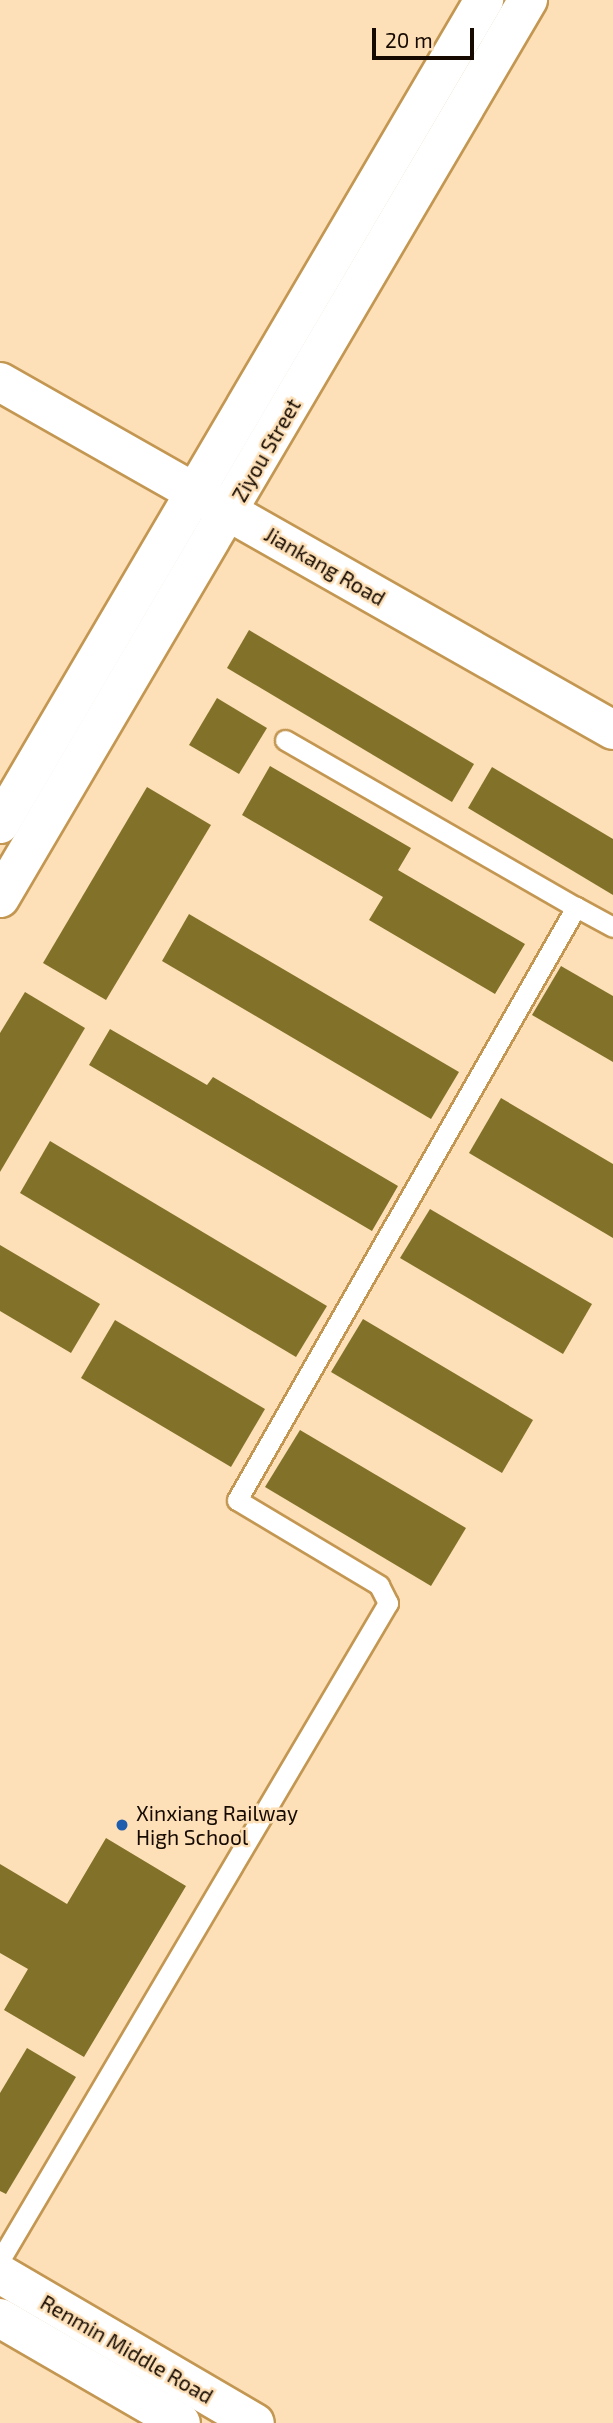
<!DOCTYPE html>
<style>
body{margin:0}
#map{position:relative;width:613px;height:2423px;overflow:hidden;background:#fde0b8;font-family:"Exo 2",sans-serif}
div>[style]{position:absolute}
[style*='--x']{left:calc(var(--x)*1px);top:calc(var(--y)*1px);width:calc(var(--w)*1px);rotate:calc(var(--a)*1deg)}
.building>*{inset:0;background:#827229}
.roads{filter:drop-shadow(2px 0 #c39752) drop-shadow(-2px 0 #c39752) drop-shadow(0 2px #c39752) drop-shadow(0 -2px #c39752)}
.service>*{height:19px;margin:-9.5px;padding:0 9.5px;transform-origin:9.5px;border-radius:9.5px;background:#fff}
.tertiary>*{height:38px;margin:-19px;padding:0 19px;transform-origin:19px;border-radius:19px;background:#fff}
.primary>*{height:38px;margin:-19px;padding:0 19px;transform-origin:19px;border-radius:19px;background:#fff}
.dots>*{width:19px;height:19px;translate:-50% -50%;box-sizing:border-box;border:4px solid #fde0b8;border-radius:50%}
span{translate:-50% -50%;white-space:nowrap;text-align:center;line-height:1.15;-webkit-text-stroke:5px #fde0b8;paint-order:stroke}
.street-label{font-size:21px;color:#160a00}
.poi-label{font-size:21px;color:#160a00}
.left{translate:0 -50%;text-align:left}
.scale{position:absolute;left:372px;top:28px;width:102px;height:32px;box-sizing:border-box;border:4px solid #160a00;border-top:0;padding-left:9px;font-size:21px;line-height:24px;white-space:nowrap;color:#160a00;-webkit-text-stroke:5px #fde0b8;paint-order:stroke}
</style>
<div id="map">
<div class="building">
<div style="clip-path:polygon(249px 630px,474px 764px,452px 802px,227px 668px)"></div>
<div style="clip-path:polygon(217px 698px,267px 728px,239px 774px,189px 745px)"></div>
<div style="clip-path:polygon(270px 766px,411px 848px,398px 870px,525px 944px,495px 994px,369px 920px,383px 897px,242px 815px)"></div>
<div style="clip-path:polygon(492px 767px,613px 839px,613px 895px,468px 808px)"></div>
<div style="clip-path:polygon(147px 787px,211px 825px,106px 1000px,43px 963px)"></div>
<div style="clip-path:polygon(189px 914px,459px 1072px,431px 1119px,162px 961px)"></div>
<div style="clip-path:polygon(561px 966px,613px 996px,613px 1062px,532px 1015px)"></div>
<div style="clip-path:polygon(25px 992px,85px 1028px,0 1172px,0 1033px)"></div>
<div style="clip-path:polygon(110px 1029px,207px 1085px,213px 1077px,398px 1186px,372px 1231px,89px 1065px)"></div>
<div style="clip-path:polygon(501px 1098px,613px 1164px,613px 1238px,469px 1153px)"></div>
<div style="clip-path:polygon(50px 1141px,327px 1306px,296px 1357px,20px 1193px)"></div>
<div style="clip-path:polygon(430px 1209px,592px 1304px,563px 1354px,400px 1258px)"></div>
<div style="clip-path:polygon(0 1245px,100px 1304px,71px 1353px,0 1311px)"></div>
<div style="clip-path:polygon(363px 1319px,533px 1420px,502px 1473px,331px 1372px)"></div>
<div style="clip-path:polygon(115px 1320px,265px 1409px,231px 1467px,81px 1378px)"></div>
<div style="clip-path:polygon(300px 1430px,466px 1528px,431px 1586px,265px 1487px)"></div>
<div style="clip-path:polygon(106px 1838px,186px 1886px,84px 2057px,4px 2010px,28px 1969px,0 1953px,0 1864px,67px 1904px)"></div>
<div style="clip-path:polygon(27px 2048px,76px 2077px,6px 2194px,0 2191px,0 2093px)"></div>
</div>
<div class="roads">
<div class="service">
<div style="--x:285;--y:740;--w:336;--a:29.9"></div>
<div style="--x:0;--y:2260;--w:763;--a:-59.44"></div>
<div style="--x:388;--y:1603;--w:20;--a:-117"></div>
<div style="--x:379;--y:1585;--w:165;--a:-149.1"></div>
<div style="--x:237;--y:1500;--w:683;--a:-60.24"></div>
<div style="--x:576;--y:907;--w:42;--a:28.4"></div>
</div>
<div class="tertiary">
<div style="--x:0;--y:382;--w:705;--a:29.58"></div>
<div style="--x:0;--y:824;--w:956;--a:-59.57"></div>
<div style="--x:0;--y:898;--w:1042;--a:-59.55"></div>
</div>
<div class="primary">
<div style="--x:0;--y:2274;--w:295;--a:30.3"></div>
<div style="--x:0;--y:2318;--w:209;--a:30.1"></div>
</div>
</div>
<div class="dots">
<div style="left:122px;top:1825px;background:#1e5dae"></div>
</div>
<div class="street-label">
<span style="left:266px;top:450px;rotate:-60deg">Ziyou Street</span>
<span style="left:325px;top:566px;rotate:30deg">Jiankang Road</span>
<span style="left:127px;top:2349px;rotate:30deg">Renmin Middle Road</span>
</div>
<div class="poi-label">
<span class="left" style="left:136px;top:1825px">Xinxiang Railway<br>High School</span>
</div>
<div class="scale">20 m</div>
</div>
